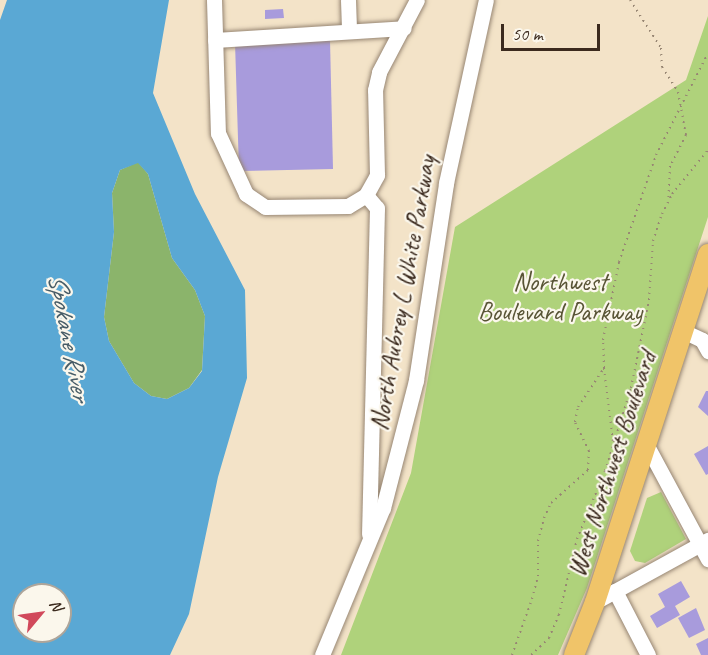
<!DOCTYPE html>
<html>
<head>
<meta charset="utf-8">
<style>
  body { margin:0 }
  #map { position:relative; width:708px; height:655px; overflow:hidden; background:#f3e3c8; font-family:Caveat,sans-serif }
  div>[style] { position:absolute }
  .green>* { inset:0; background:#afd27b }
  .forest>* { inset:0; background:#8bb46b }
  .water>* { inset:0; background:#5aa8d4 }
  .building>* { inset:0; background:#a89bdc }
  .path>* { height:2px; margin-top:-1px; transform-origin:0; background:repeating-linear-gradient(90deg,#978673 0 1.5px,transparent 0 6px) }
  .roads { filter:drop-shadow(0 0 2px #978673) drop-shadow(0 0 2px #978673) }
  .minor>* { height:15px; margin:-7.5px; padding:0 7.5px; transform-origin:7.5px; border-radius:7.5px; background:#fff }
  .major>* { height:20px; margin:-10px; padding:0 10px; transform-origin:10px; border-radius:10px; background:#f0c469 }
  span { translate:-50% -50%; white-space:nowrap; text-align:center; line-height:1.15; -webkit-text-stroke:4.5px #fbf7ec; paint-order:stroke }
  .park-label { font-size:26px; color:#585435 }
  .street-label { font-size:26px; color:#3b2a1e }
  .water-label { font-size:27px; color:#475c67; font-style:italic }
  .north { position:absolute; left:12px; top:583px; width:60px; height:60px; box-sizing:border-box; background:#fbf7ec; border:2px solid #aea59a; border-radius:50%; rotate:61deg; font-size:16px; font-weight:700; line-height:24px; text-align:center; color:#3b2a1e }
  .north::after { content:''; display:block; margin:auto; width:21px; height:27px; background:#d1495b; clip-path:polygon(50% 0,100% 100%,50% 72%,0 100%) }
  .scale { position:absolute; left:501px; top:24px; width:99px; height:27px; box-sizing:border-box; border:3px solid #3b2a1e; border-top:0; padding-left:8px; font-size:18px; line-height:21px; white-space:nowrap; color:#3b2a1e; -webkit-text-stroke:4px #fbf7ec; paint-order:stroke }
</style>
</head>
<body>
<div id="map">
  <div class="green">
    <i style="clip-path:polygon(708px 16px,708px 217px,587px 588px,558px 655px,341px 655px,411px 473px,455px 227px,686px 80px)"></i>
    <i style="clip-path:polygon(661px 492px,686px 539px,645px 563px,635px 561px,630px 551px,647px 498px)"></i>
  </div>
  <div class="forest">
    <i style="clip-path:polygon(138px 162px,148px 174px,172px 258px,195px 290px,205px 316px,202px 370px,189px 388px,167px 399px,151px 396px,134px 383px,109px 341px,104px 317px,114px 232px,112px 193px,120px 170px)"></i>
  </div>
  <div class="water">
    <i style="clip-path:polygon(evenodd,7px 0,169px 0,153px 93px,195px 194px,245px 290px,247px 378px,218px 477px,189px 614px,170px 655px,0 655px,0 20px,7px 0,138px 163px,148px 174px,172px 258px,195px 290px,205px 316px,202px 371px,189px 388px,167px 399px,151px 396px,134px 383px,109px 341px,104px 317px,114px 232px,112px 193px,120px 170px,138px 163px,7px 0,24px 595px,60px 595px,60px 631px,24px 631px,24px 595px)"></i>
  </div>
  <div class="building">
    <i style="clip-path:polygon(283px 9px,284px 18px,265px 19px,265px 10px)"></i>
    <i style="clip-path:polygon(330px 40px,333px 169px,239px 171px,235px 42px)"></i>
    <i style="clip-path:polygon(706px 391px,708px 391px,708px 416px,698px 407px)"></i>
    <i style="clip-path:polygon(708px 446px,708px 474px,706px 475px,694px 454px)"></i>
    <i style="clip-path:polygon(681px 581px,690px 597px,675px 606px,680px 615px,657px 628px,650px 616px,665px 607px,658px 594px)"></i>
    <i style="clip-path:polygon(696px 608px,705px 630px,689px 638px,678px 618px)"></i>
    <i style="clip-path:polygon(708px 638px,708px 655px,701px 655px,696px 644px)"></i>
  </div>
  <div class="path">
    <i style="left:630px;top:0;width:57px;rotate:57.1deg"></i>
    <i style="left:661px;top:48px;width:19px;rotate:87deg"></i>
    <i style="left:662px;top:67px;width:30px;rotate:57deg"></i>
    <i style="left:678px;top:92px;width:44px;rotate:79.5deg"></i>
    <i style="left:686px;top:135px;width:35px;rotate:117deg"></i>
    <i style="left:670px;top:166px;width:34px;rotate:93deg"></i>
    <i style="left:604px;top:368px;width:75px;rotate:83.1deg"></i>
    <i style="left:512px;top:655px;width:59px;rotate:-70.3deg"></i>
    <i style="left:532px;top:599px;width:24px;rotate:-75deg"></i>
    <i style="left:538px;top:576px;width:35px;rotate:-90deg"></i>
    <i style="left:538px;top:541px;width:24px;rotate:-75deg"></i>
    <i style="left:544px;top:518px;width:17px;rotate:-65deg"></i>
    <i style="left:551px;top:503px;width:50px;rotate:-41.7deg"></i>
    <i style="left:588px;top:470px;width:19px;rotate:-87deg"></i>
    <i style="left:589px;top:451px;width:32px;rotate:-116deg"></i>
    <i style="left:575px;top:422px;width:15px;rotate:-79deg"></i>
    <i style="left:578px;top:407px;width:47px;rotate:-56.3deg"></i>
    <i style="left:604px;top:368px;width:28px;rotate:-92deg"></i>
    <i style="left:603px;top:340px;width:80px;rotate:-78.4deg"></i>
    <i style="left:619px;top:262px;width:113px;rotate:-70.9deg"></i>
    <i style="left:656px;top:155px;width:114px;rotate:-63deg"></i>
    <i style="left:531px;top:655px;width:25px;rotate:-43deg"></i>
    <i style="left:549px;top:638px;width:25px;rotate:-67deg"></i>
    <i style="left:559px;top:615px;width:78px;rotate:-76.7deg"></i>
    <i style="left:577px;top:539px;width:74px;rotate:-67.6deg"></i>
    <i style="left:605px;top:471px;width:87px;rotate:-72.6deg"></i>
    <i style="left:631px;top:388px;width:90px;rotate:-78.4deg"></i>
    <i style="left:649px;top:300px;width:59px;rotate:-86.1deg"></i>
    <i style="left:653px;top:241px;width:28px;rotate:-72deg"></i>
    <i style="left:662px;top:214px;width:22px;rotate:-63deg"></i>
    <i style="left:672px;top:194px;width:57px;rotate:-50.7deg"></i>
  </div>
  <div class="roads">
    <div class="minor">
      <i style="left:214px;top:0;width:133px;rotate:88.3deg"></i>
      <i style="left:218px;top:133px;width:67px;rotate:65.3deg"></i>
      <i style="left:246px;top:194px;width:23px;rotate:34deg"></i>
      <i style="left:265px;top:207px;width:83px;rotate:-0.7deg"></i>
      <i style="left:348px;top:206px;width:21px;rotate:-31deg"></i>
      <i style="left:366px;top:195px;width:23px;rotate:-61deg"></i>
      <i style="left:377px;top:175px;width:85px;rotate:-91.3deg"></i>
      <i style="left:375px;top:90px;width:18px;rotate:-77deg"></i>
      <i style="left:379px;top:72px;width:81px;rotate:-62.2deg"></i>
      <i style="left:348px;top:0;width:31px;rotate:88deg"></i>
      <i style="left:215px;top:40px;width:189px;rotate:-3.6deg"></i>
      <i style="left:366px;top:195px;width:17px;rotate:50deg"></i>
      <i style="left:377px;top:208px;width:326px;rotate:91.4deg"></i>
      <i style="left:683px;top:331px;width:21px;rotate:25deg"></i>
      <i style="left:702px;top:340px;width:13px;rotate:61deg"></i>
      <i style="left:646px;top:444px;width:131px;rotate:61.7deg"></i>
      <i style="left:615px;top:591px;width:72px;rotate:62.7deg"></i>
      <i style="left:595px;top:602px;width:129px;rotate:-28.8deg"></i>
      <i style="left:322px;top:655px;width:159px;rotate:-67.5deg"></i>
      <i style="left:383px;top:508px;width:132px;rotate:-75.5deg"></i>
      <i style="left:416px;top:380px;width:199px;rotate:-81.3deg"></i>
      <i style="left:446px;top:183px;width:187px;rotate:-77.7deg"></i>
    </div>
    <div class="major">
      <i style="left:574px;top:655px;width:57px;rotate:-68.4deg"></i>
      <i style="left:595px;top:602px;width:366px;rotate:-72deg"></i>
    </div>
  </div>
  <div class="park-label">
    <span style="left:560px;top:297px">Northwest<br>Boulevard Parkway</span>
  </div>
  <div class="street-label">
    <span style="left:403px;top:293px;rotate:-80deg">North Aubrey L White Parkway</span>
    <span style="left:612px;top:464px;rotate:-72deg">West Northwest Boulevard</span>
  </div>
  <div class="water-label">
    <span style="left:69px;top:337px;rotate:79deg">Spokane River</span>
  </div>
  <div class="north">N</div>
  <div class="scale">50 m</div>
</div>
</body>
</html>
